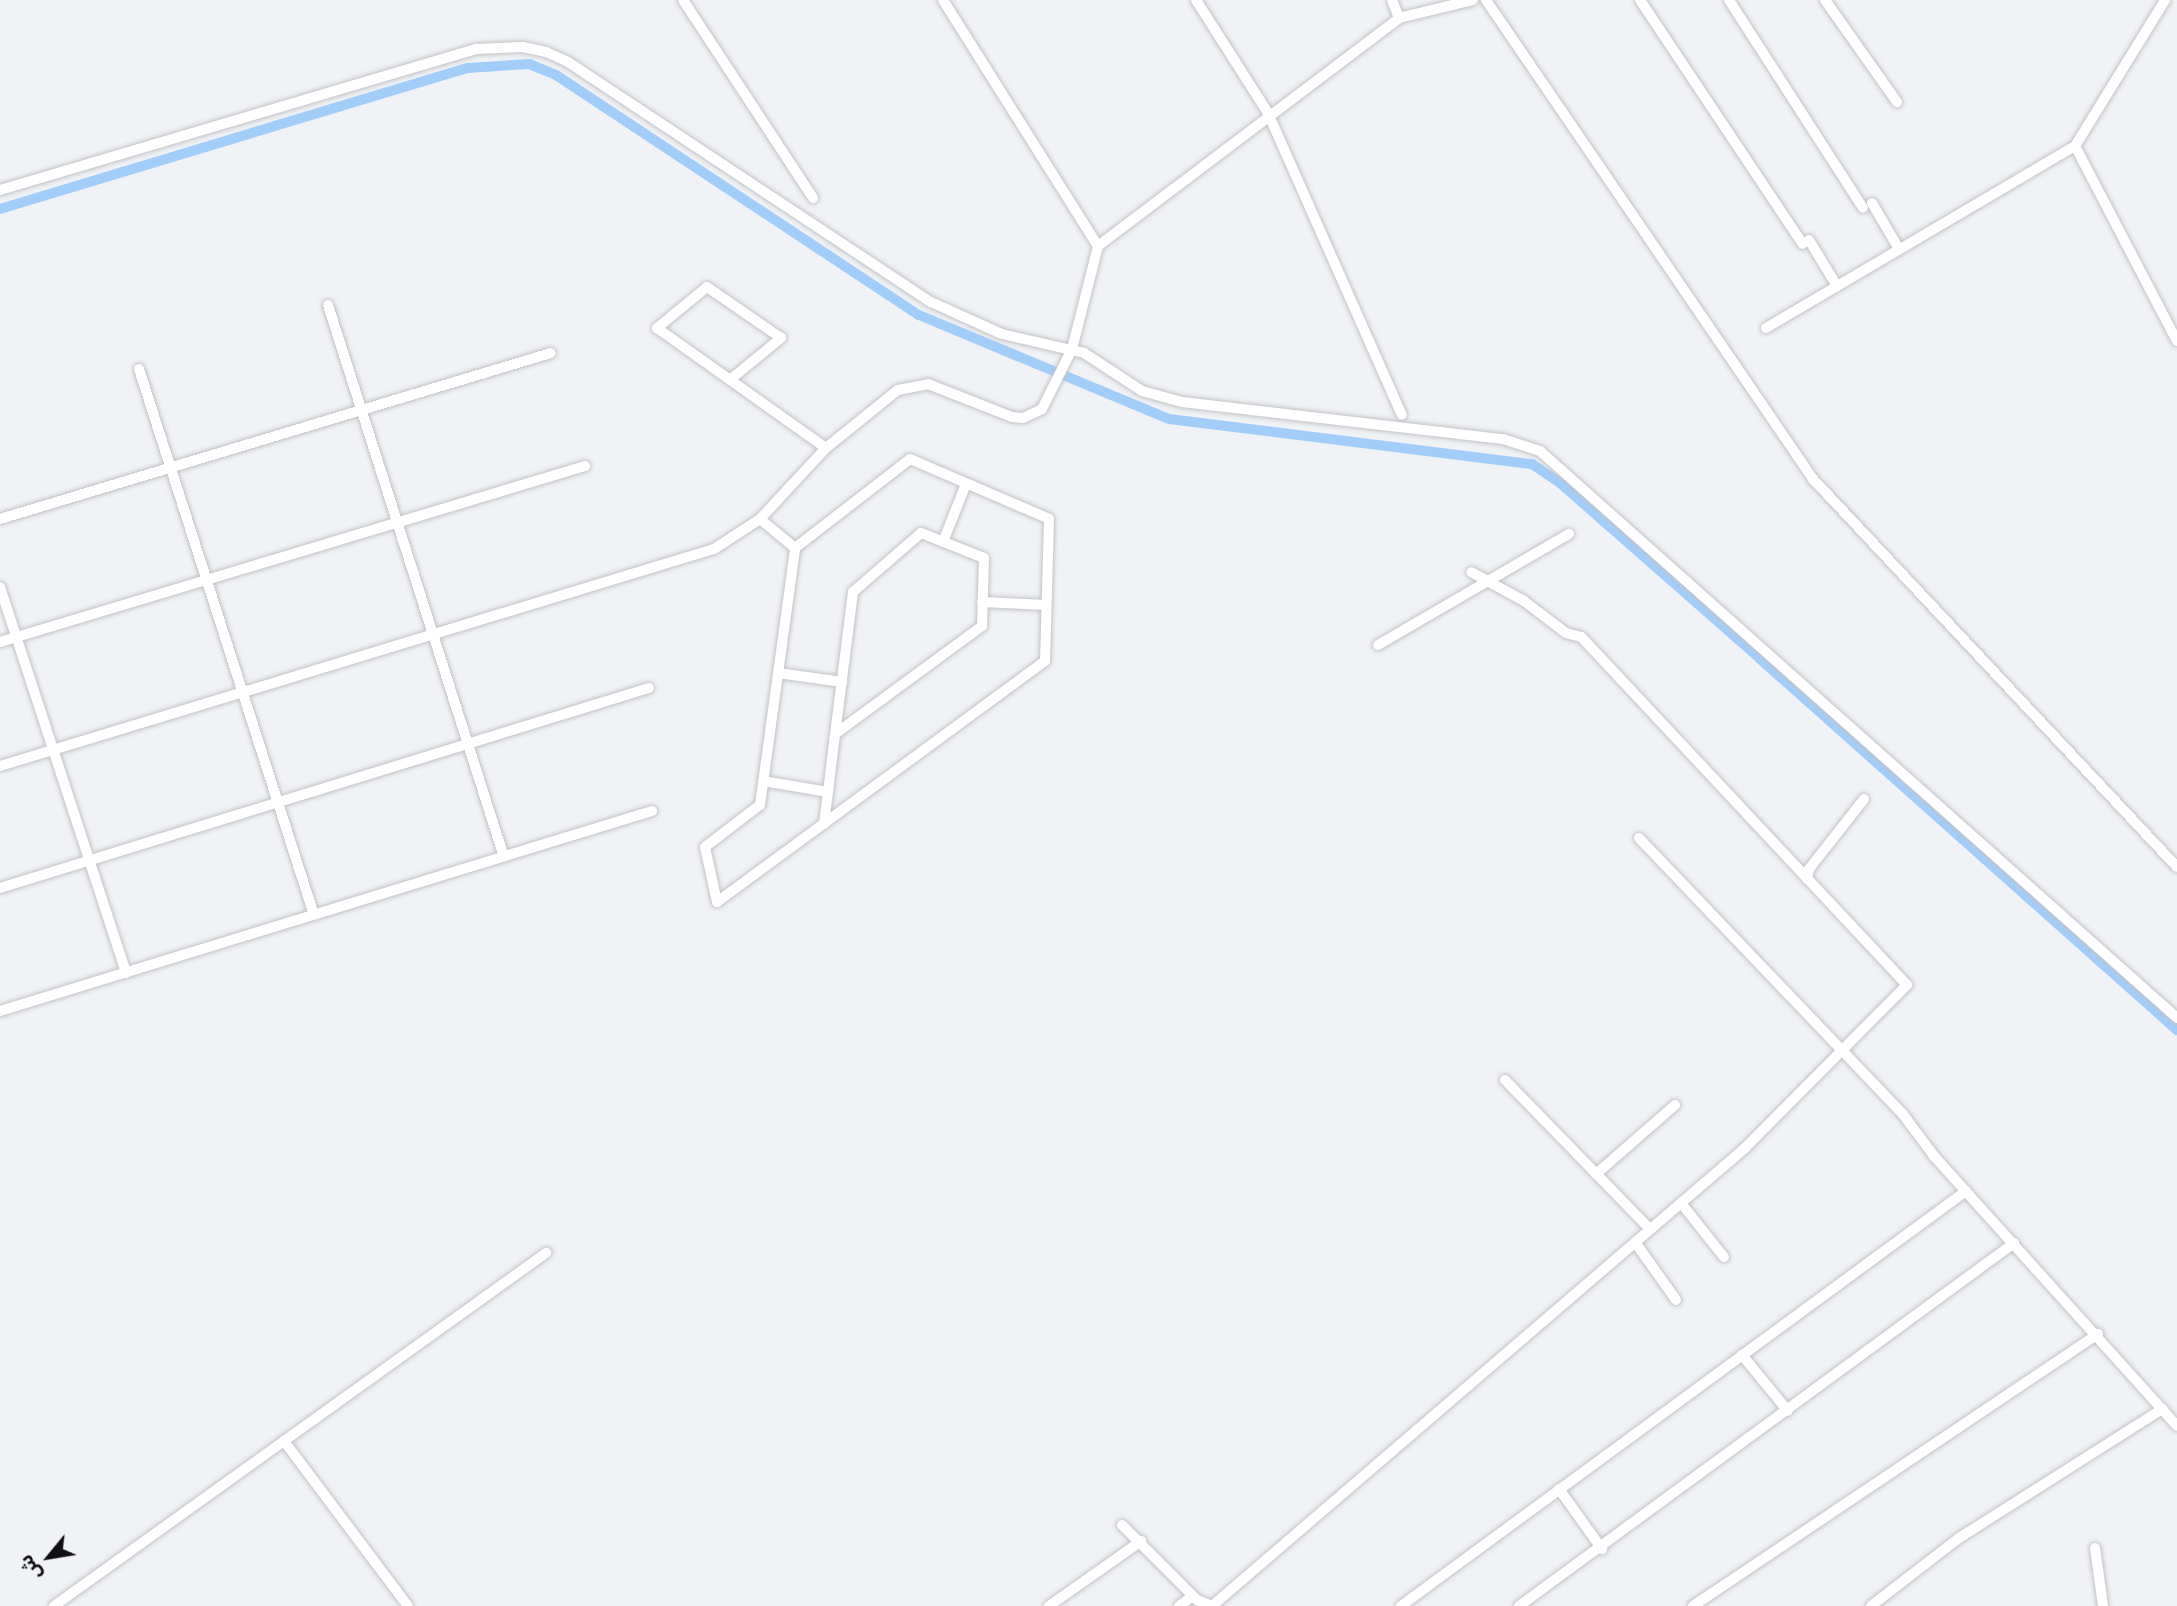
<!DOCTYPE html>
<html>
<head>
<meta charset="utf-8">
<style>
  body { margin:0 }
  #map { position:relative; width:2177px; height:1606px; overflow:hidden; background:#f0f2f5; font-family:Roboto,"Noto Sans Arabic",sans-serif }
  div>[style] { position:absolute }
  .canal>* { height:10px; margin:-5px; padding:0 5px; transform-origin:5px; border-radius:5px; background:#a3cdf9 }
  .roads { filter:drop-shadow(0 0 2px #c2c3c7) drop-shadow(0 0 2px #c2c3c7) }
  .minor>* { height:10px; margin:-5px; padding:0 5px; transform-origin:5px; border-radius:5px; background:#fff }
  span { translate:-50% -50%; white-space:nowrap; text-align:center; line-height:1.15; -webkit-text-stroke:6px #f0f2f5; paint-order:stroke }
  .north { position:absolute; left:14px; top:1522px; width:70px; height:70px; -webkit-text-stroke:5px #f0f2f5; paint-order:stroke; rotate:240deg; font-size:19px; font-weight:700; line-height:28px; text-align:center; color:#101012 }
  .north::after { content:''; display:block; margin:auto; width:24px; height:32px; background:#101012; clip-path:polygon(50% 0,100% 100%,50% 72%,0 100%) }
</style>
</head>
<body>
<div id="map">
  <div class="canal">
    <i style="left:0;top:209px;width:489px;rotate:-16.8deg"></i>
    <i style="left:468px;top:68px;width:61px;rotate:-3.8deg"></i>
    <i style="left:529px;top:64px;width:29px;rotate:22deg"></i>
    <i style="left:556px;top:75px;width:435px;rotate:33.5deg"></i>
    <i style="left:919px;top:315px;width:271px;rotate:22.6deg"></i>
    <i style="left:1169px;top:419px;width:366px;rotate:7.1deg"></i>
    <i style="left:1532px;top:464px;width:32px;rotate:34deg"></i>
    <i style="left:1559px;top:482px;width:266px;rotate:41.3deg"></i>
    <i style="left:1759px;top:658px;width:560px;rotate:41.67deg"></i>
  </div>
  <div class="roads">
    <div class="minor">
      <i style="left:683px;top:0;width:237px;rotate:56.7deg"></i>
      <i style="left:943px;top:0;width:291px;rotate:57.8deg"></i>
      <i style="left:1196px;top:0;width:134px;rotate:57.5deg"></i>
      <i style="left:1268px;top:113px;width:330px;rotate:66.1deg"></i>
      <i style="left:1392px;top:0;width:19px;rotate:69deg"></i>
      <i style="left:1486px;top:0;width:580px;rotate:55.68deg"></i>
      <i style="left:1813px;top:479px;width:532px;rotate:46.83deg"></i>
      <i style="left:1640px;top:0;width:293px;rotate:56.3deg"></i>
      <i style="left:1729px;top:0;width:247px;rotate:57.2deg"></i>
      <i style="left:1825px;top:0;width:125px;rotate:54.8deg"></i>
      <i style="left:2075px;top:146px;width:220px;rotate:62.4deg"></i>
      <i style="left:0;top:190px;width:497px;rotate:-16.5deg"></i>
      <i style="left:477px;top:49px;width:46px;rotate:-2.5deg"></i>
      <i style="left:523px;top:47px;width:24px;rotate:12deg"></i>
      <i style="left:546px;top:52px;width:24px;rotate:24deg"></i>
      <i style="left:568px;top:62px;width:435px;rotate:33.5deg"></i>
      <i style="left:931px;top:302px;width:78px;rotate:24.3deg"></i>
      <i style="left:1002px;top:334px;width:84px;rotate:13deg"></i>
      <i style="left:1084px;top:353px;width:69px;rotate:33.2deg"></i>
      <i style="left:1142px;top:391px;width:41px;rotate:15.4deg"></i>
      <i style="left:1182px;top:402px;width:323px;rotate:6.6deg"></i>
      <i style="left:1503px;top:439px;width:39px;rotate:18deg"></i>
      <i style="left:1540px;top:451px;width:853px;rotate:41.67deg"></i>
      <i style="left:1872px;top:203px;width:53px;rotate:59.6deg"></i>
      <i style="left:1809px;top:240px;width:54px;rotate:58.7deg"></i>
      <i style="left:328px;top:305px;width:579px;rotate:72.32deg"></i>
      <i style="left:1766px;top:328px;width:359px;rotate:-30.5deg"></i>
      <i style="left:2075px;top:146px;width:172px;rotate:-58.3deg"></i>
      <i style="left:139px;top:369px;width:573px;rotate:72.23deg"></i>
      <i style="left:731px;top:379px;width:65px;rotate:-39.4deg"></i>
      <i style="left:781px;top:338px;width:90px;rotate:-145.4deg"></i>
      <i style="left:707px;top:287px;width:65px;rotate:140.6deg"></i>
      <i style="left:657px;top:328px;width:207px;rotate:35.4deg"></i>
      <i style="left:910px;top:459px;width:151px;rotate:23.3deg"></i>
      <i style="left:1049px;top:519px;width:142px;rotate:91.6deg"></i>
      <i style="left:1045px;top:661px;width:407px;rotate:143.7deg"></i>
      <i style="left:717px;top:902px;width:56px;rotate:-102.3deg"></i>
      <i style="left:705px;top:847px;width:69px;rotate:-37.4deg"></i>
      <i style="left:760px;top:805px;width:259px;rotate:-82.2deg"></i>
      <i style="left:795px;top:548px;width:145px;rotate:-37.7deg"></i>
      <i style="left:0;top:519px;width:575px;rotate:-16.77deg"></i>
      <i style="left:760px;top:519px;width:97px;rotate:-47.1deg"></i>
      <i style="left:826px;top:448px;width:92px;rotate:-38.9deg"></i>
      <i style="left:898px;top:390px;width:31px;rotate:-11deg"></i>
      <i style="left:928px;top:384px;width:90px;rotate:21.4deg"></i>
      <i style="left:1012px;top:417px;width:11px;rotate:5deg"></i>
      <i style="left:1023px;top:418px;width:21px;rotate:-25deg"></i>
      <i style="left:1042px;top:409px;width:67px;rotate:-63.4deg"></i>
      <i style="left:1072px;top:349px;width:106px;rotate:-75.8deg"></i>
      <i style="left:1098px;top:246px;width:378px;rotate:-37.1deg"></i>
      <i style="left:1399px;top:18px;width:76px;rotate:-13.7deg"></i>
      <i style="left:943px;top:542px;width:62px;rotate:-68.4deg"></i>
      <i style="left:0;top:587px;width:406px;rotate:71.9deg"></i>
      <i style="left:982px;top:602px;width:64px;rotate:2.7deg"></i>
      <i style="left:0;top:642px;width:611px;rotate:-16.74deg"></i>
      <i style="left:1378px;top:645px;width:221px;rotate:-30.2deg"></i>
      <i style="left:778px;top:673px;width:65px;rotate:8deg"></i>
      <i style="left:0;top:766px;width:746px;rotate:-16.91deg"></i>
      <i style="left:714px;top:549px;width:55px;rotate:-33.1deg"></i>
      <i style="left:760px;top:519px;width:45px;rotate:39.6deg"></i>
      <i style="left:763px;top:781px;width:66px;rotate:9.6deg"></i>
      <i style="left:824px;top:824px;width:91px;rotate:-83deg"></i>
      <i style="left:835px;top:734px;width:182px;rotate:-36.3deg"></i>
      <i style="left:982px;top:626px;width:68px;rotate:-88.3deg"></i>
      <i style="left:984px;top:558px;width:68px;rotate:-158.4deg"></i>
      <i style="left:921px;top:533px;width:90px;rotate:139.1deg"></i>
      <i style="left:853px;top:592px;width:143px;rotate:97.2deg"></i>
      <i style="left:1639px;top:838px;width:381px;rotate:46.3deg"></i>
      <i style="left:1902px;top:1113px;width:54px;rotate:53.3deg"></i>
      <i style="left:1934px;top:1156px;width:363px;rotate:48deg"></i>
      <i style="left:1807px;top:879px;width:10px;rotate:-79deg"></i>
      <i style="left:1809px;top:869px;width:89px;rotate:-51.8deg"></i>
      <i style="left:0;top:888px;width:679px;rotate:-17.13deg"></i>
      <i style="left:0;top:1011px;width:682px;rotate:-17.05deg"></i>
      <i style="left:1505px;top:1080px;width:208px;rotate:45.8deg"></i>
      <i style="left:1596px;top:1174px;width:105px;rotate:-41.1deg"></i>
      <i style="left:1681px;top:1203px;width:69px;rotate:51.5deg"></i>
      <i style="left:1635px;top:1242px;width:71px;rotate:54.7deg"></i>
      <i style="left:1742px;top:1355px;width:72px;rotate:50.6deg"></i>
      <i style="left:284px;top:1441px;width:206px;rotate:53.1deg"></i>
      <i style="left:1559px;top:1489px;width:74px;rotate:54.4deg"></i>
      <i style="left:1122px;top:1525px;width:106px;rotate:45deg"></i>
      <i style="left:1197px;top:1600px;width:17px;rotate:21deg"></i>
      <i style="left:2095px;top:1548px;width:59px;rotate:82.1deg"></i>
      <i style="left:54px;top:1606px;width:606px;rotate:-35.66deg"></i>
      <i style="left:1049px;top:1606px;width:113px;rotate:-35.2deg"></i>
      <i style="left:1179px;top:1606px;width:17px;rotate:-36deg"></i>
      <i style="left:1212px;top:1606px;width:703px;rotate:-40.67deg"></i>
      <i style="left:1745px;top:1148px;width:230px;rotate:-45.2deg"></i>
      <i style="left:1907px;top:985px;width:477px;rotate:-133.1deg"></i>
      <i style="left:1581px;top:637px;width:16px;rotate:-165deg"></i>
      <i style="left:1566px;top:633px;width:53px;rotate:-142.7deg"></i>
      <i style="left:1524px;top:601px;width:60px;rotate:-151.3deg"></i>
      <i style="left:1401px;top:1606px;width:701px;rotate:-36.3deg"></i>
      <i style="left:1519px;top:1606px;width:614px;rotate:-36.25deg"></i>
      <i style="left:1693px;top:1606px;width:488px;rotate:-33.9deg"></i>
      <i style="left:1871px;top:1606px;width:111px;rotate:-37.7deg"></i>
      <i style="left:1959px;top:1538px;width:241px;rotate:-32.4deg"></i>
    </div>
  </div>
  <div class="north">ش</div>
</div>
</body>
</html>
